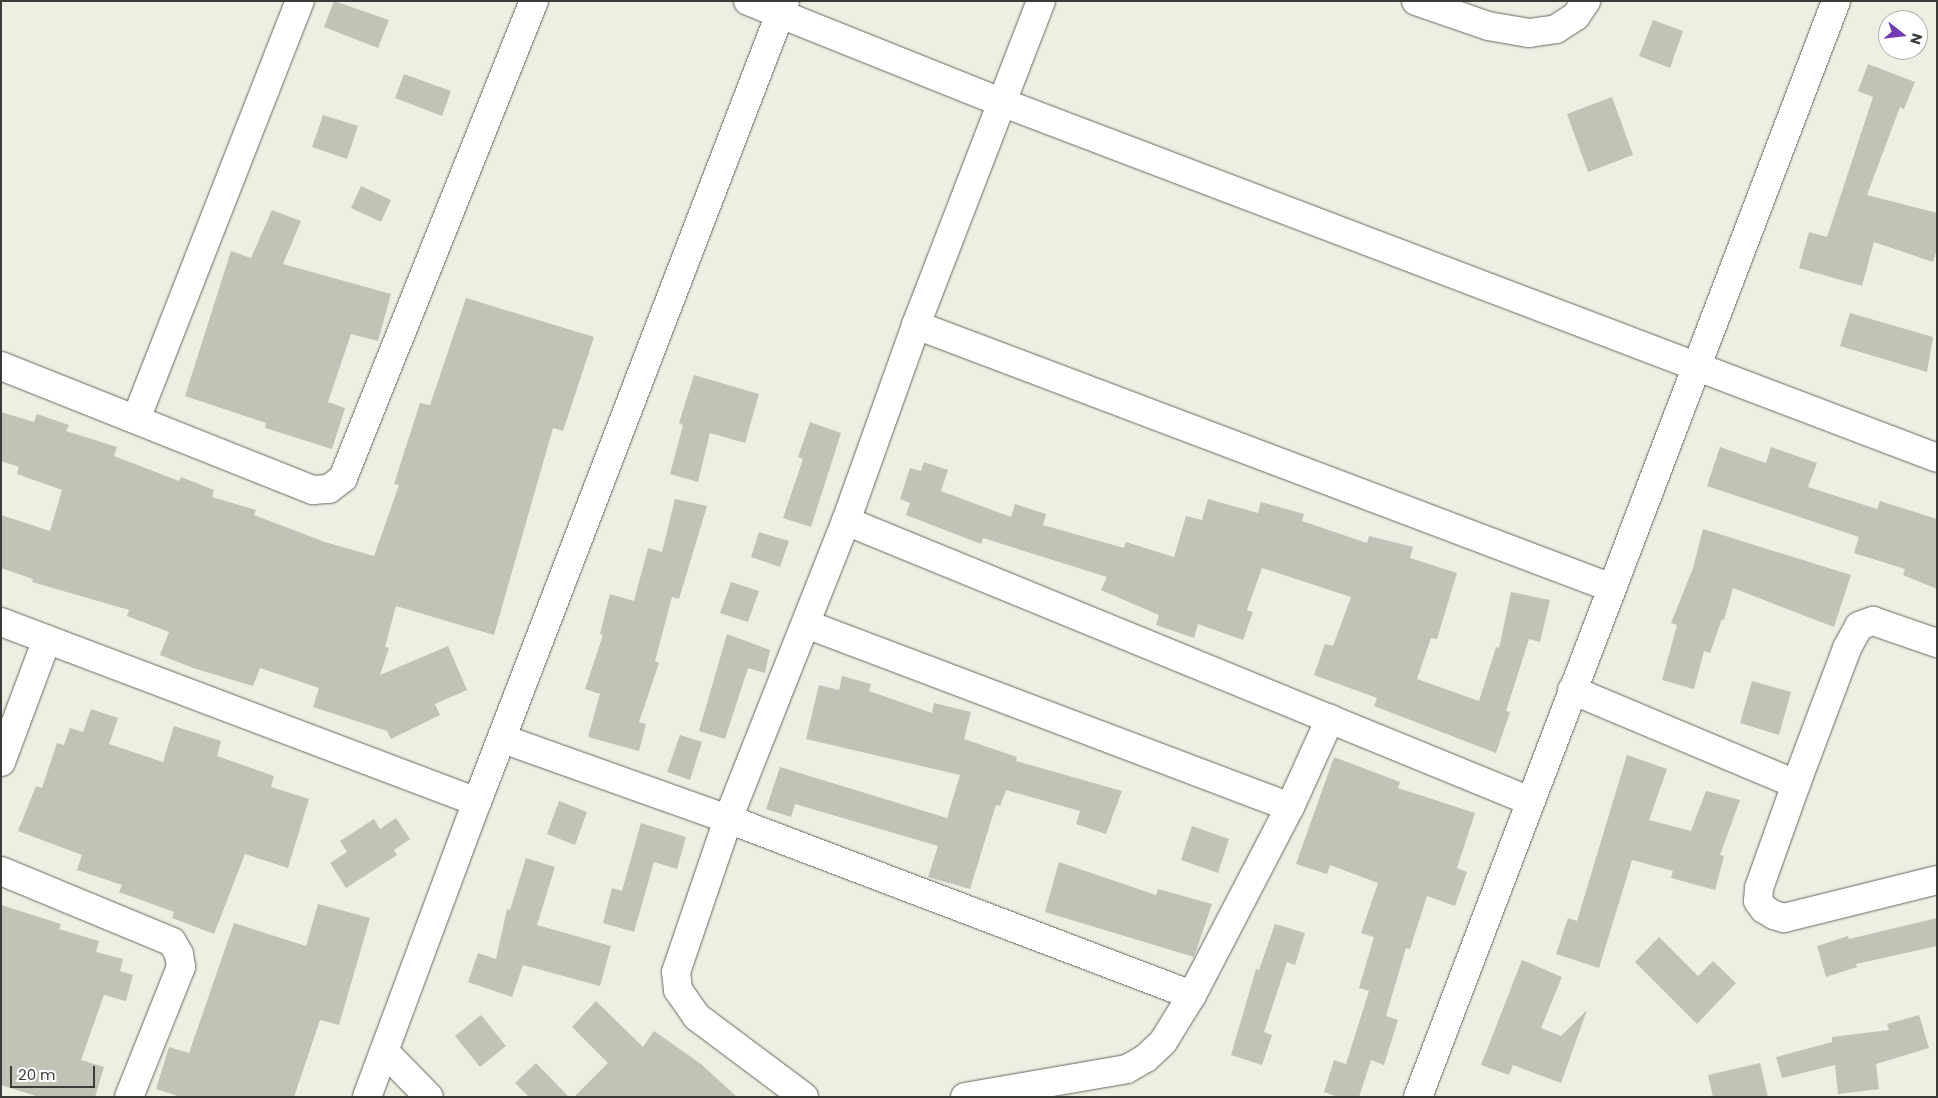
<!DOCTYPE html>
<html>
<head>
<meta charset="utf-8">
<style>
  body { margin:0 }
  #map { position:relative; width:1938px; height:1098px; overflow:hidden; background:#ebf0e3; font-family:Poppins,sans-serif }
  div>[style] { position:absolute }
  .building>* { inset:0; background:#bfc4b7 }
  .roads { filter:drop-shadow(0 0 1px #65685d) drop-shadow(0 0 1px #65685d) }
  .minor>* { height:28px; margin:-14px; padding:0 14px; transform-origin:14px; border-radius:14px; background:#fff }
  span { translate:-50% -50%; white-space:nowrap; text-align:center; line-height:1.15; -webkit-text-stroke:4px #fff; paint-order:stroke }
  .frame { position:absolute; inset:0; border:2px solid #3a3c37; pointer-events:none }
  .north { position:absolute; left:1878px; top:10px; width:50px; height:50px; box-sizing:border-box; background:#fff; border:1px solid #b0b1af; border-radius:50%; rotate:106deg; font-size:14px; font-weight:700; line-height:20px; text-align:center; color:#3a3c37 }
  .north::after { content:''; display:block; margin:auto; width:18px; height:22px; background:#733bb1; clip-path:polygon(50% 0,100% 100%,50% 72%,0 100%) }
  .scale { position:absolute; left:10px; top:1066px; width:85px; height:22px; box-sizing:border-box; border:2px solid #3a3c37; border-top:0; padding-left:6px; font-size:15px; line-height:18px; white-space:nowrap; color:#3a3c37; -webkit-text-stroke:4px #fff; paint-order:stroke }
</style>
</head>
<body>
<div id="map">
  <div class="building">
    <i style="clip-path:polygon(334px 1px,389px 20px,378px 48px,324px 27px)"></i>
    <i style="clip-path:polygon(1653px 20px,1683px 31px,1670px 68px,1639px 56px)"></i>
    <i style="clip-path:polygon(1868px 64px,1915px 82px,1904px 109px,1900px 107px,1867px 195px,1937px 213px,1937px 249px,1933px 262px,1874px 242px,1862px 286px,1799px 268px,1809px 232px,1827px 237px,1873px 97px,1858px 91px)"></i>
    <i style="clip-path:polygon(404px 74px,451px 91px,442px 116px,395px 98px)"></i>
    <i style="clip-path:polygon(1612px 97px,1633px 155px,1588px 172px,1567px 114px)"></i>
    <i style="clip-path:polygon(323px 115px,358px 126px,347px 159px,312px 147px)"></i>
    <i style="clip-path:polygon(361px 186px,391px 200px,381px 222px,351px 208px)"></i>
    <i style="clip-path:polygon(272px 210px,301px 221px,283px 264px,391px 294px,378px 341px,351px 334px,328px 402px,345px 408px,332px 449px,265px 428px,266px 423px,185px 396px,231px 251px,251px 258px)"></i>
    <i style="clip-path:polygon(466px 298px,594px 337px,563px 431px,553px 428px,494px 635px,396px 606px,385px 647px,389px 648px,380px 675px,448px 646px,467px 690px,435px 704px,440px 715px,391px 739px,387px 731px,313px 707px,319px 688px,260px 668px,253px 686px,193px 668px,160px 655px,169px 632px,127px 616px,129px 610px,32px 582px,33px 579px,1px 568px,1px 515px,50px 531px,62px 490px,17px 474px,19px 467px,1px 461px,1px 412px,34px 422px,37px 414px,69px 425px,66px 431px,117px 447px,114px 456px,179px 481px,181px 477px,214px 490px,212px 497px,256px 510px,254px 515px,325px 542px,374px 556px,399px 485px,394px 484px,420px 403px,430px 405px)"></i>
    <i style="clip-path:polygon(1850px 313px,1933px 337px,1927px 372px,1840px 346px)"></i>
    <i style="clip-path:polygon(694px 375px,759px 394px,745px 443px,710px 433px,698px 482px,670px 474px,683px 425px,679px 423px)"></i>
    <i style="clip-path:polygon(810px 422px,841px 433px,811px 527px,783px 518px,803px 459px,798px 457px)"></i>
    <i style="clip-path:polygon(1720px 447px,1766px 463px,1771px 447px,1817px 463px,1808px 487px,1877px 509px,1880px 501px,1937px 519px,1937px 589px,1903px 575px,1905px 569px,1854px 553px,1859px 537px,1707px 486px)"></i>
    <i style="clip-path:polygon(924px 462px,948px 470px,941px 491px,1011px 517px,1015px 504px,1046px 514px,1043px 525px,1124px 548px,1126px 542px,1174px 557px,1186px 516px,1202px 520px,1208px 499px,1258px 513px,1261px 502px,1304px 514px,1302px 521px,1367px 543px,1369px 536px,1413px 547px,1410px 558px,1457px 573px,1437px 639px,1431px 638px,1417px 679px,1479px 701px,1496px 647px,1499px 648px,1511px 592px,1550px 600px,1540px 642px,1529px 639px,1506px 711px,1510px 712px,1496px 753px,1374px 706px,1377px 698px,1314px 675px,1325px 644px,1333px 646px,1351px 597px,1262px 568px,1247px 610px,1253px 612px,1243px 640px,1198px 624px,1194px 638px,1156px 625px,1159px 615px,1101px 590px,1107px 577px,983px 538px,981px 544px,906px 515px,910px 503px,900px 499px,910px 468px,921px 471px)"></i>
    <i style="clip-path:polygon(675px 499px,707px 506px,679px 599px,672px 597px,655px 661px,659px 663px,639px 722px,646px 724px,639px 751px,588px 737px,600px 694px,585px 689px,603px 635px,600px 634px,610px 594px,634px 601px,648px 548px,662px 552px)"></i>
    <i style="clip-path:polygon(1703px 529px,1851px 575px,1834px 627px,1733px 588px,1724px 620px,1722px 619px,1710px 653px,1704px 651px,1694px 689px,1662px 680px,1677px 625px,1671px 623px,1693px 568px)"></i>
    <i style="clip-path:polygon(759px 532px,789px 541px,780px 567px,751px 557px)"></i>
    <i style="clip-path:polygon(731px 582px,759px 591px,748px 622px,720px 613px)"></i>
    <i style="clip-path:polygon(727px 634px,770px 650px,765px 673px,748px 668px,725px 739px,699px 731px)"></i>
    <i style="clip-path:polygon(842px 676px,871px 684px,869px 691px,932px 713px,934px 703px,971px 712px,964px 739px,1017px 757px,1016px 761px,1122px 791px,1106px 834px,1076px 824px,1080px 811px,1006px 790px,1000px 806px,996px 805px,970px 889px,928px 877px,938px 846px,795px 804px,791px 817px,766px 809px,780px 767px,947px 818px,960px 775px,806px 739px,819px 685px,839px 690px)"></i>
    <i style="clip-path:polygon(1752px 681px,1791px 692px,1779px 735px,1740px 723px)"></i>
    <i style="clip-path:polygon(91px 709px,118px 718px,109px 744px,163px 762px,174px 726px,221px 741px,217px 756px,274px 776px,271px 787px,309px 799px,288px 868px,245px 854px,214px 934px,172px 918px,174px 912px,119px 892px,122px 885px,77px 870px,82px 855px,18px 831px,36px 786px,42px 788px,57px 743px,64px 745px,70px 728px,83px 732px)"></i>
    <i style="clip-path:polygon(680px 735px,702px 742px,690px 780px,667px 772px)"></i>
    <i style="clip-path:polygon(1627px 755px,1667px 769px,1649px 820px,1691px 831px,1706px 791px,1740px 800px,1720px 855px,1724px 856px,1715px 890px,1671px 878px,1673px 871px,1632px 860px,1599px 968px,1556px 954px,1568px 918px,1577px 921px)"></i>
    <i style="clip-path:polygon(1334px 757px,1400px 782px,1398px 788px,1475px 813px,1457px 868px,1467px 872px,1455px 906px,1427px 896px,1410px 949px,1406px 948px,1386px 1016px,1398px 1020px,1384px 1065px,1371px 1060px,1359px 1097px,1338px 1097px,1324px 1092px,1334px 1060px,1346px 1064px,1369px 991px,1359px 988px,1374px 937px,1361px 933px,1378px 883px,1330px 865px,1327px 874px,1296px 864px)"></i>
    <i style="clip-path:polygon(559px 801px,587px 812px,575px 845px,547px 834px)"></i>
    <i style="clip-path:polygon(396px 818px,410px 839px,394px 850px,397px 855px,346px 888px,330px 863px,347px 852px,340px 841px,374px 819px,380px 829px)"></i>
    <i style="clip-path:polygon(641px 823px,686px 837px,677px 869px,654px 862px,634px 932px,603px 923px,612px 888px,622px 891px)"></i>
    <i style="clip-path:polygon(1192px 826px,1229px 839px,1218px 873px,1181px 860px)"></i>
    <i style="clip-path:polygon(526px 858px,555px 867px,537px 925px,611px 946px,600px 986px,523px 965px,512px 997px,468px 982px,478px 953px,496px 959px,507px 909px,510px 910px)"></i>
    <i style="clip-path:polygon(1059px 862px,1156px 895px,1158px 889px,1212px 904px,1194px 957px,1045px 912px)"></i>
    <i style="clip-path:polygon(318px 904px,370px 918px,339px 1025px,320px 1020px,294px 1097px,181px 1097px,156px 1089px,169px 1047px,189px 1053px,234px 923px,306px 946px)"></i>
    <i style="clip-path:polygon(1px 905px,61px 924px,59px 929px,99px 941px,96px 952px,123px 959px,120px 971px,133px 975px,126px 1001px,104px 995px,81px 1060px,104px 1067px,95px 1097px,39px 1097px,1px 1085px)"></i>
    <i style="clip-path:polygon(1937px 918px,1937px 946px,1856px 964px,1857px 967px,1826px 977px,1817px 946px,1848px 936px,1849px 939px)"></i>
    <i style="clip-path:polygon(1275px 924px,1305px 933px,1295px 965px,1287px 962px,1264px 1032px,1272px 1035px,1262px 1065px,1231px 1055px,1256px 969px,1259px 970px)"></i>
    <i style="clip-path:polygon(1659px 937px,1698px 976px,1713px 961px,1736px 983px,1697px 1024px,1635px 962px)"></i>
    <i style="clip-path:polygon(1522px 960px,1562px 977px,1541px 1028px,1561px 1036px,1587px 1010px,1561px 1083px,1513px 1065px,1509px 1075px,1481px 1065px)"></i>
    <i style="clip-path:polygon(596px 1001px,643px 1047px,654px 1031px,701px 1064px,737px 1097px,574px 1097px,608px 1063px,572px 1027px)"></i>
    <i style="clip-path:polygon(481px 1015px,506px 1046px,480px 1067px,455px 1036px)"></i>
    <i style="clip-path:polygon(1919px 1015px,1929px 1048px,1876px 1064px,1879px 1089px,1838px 1094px,1835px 1065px,1782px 1078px,1776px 1057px,1832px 1042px,1832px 1037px,1889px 1030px,1887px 1024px)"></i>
    <i style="clip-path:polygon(536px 1063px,569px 1097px,529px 1097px,515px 1083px)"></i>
    <i style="clip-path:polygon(1760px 1063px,1768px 1097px,1713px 1097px,1708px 1075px)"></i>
  </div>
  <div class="roads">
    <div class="minor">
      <i style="left:748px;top:1px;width:272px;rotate:21.8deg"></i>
      <i style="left:1001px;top:102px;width:1001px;rotate:20.82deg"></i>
      <i style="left:1416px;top:1px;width:76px;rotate:19.1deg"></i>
      <i style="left:1488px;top:26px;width:42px;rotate:9.7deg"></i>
      <i style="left:1529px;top:33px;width:27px;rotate:-8deg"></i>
      <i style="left:1556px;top:29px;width:24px;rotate:-33deg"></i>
      <i style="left:1576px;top:16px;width:18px;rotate:-56deg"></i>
      <i style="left:916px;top:325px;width:744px;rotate:20.7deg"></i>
      <i style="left:1px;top:366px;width:336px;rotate:21.7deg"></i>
      <i style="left:313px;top:490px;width:16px;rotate:-4deg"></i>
      <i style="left:329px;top:489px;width:18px;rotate:-38deg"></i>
      <i style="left:343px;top:478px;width:514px;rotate:-68.18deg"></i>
      <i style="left:136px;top:419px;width:449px;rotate:-68.6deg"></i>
      <i style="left:846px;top:521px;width:739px;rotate:22.26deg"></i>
      <i style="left:1px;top:622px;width:509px;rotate:20.71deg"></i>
      <i style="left:806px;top:624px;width:517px;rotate:20.71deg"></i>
      <i style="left:1572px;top:690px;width:243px;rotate:22.8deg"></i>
      <i style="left:1796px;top:784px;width:110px;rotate:109.6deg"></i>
      <i style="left:1759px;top:888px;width:13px;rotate:94deg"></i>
      <i style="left:1758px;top:901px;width:10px;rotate:53deg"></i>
      <i style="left:1764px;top:909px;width:12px;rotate:31deg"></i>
      <i style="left:1774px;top:915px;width:10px;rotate:17deg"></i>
      <i style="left:1784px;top:918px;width:158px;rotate:-13.9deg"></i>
      <i style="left:503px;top:739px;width:239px;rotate:19.6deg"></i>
      <i style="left:728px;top:819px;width:496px;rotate:20.8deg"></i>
      <i style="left:1px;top:762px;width:131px;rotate:-69.5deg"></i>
      <i style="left:1796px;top:784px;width:145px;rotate:-69.4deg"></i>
      <i style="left:1847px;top:648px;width:25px;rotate:-61deg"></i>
      <i style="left:1859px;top:626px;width:15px;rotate:-20deg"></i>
      <i style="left:1873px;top:621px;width:68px;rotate:19deg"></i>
      <i style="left:1px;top:871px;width:185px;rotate:22.5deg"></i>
      <i style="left:172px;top:942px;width:14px;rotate:60deg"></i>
      <i style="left:179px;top:954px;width:13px;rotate:81deg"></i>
      <i style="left:181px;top:967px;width:140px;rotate:111.8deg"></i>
      <i style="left:384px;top:1051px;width:64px;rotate:45.6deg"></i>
      <i style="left:367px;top:1097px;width:315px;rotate:-69.6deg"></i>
      <i style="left:477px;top:802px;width:858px;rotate:-68.97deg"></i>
      <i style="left:804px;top:1097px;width:134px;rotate:-143.2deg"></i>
      <i style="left:697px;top:1017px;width:33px;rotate:-125deg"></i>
      <i style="left:678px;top:990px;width:18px;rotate:-96deg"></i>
      <i style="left:676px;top:972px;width:162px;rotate:-71.2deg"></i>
      <i style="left:728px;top:819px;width:321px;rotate:-68.4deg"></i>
      <i style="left:846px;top:521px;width:208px;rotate:-70.3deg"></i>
      <i style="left:916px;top:325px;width:347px;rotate:-68.9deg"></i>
      <i style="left:965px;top:1097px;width:164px;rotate:-9.8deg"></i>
      <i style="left:1127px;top:1069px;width:22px;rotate:-30deg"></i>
      <i style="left:1146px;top:1058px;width:23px;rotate:-43deg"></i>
      <i style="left:1163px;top:1042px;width:55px;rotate:-58.3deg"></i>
      <i style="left:1192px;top:995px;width:212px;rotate:-62.5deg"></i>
      <i style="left:1290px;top:807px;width:97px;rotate:-65.6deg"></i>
      <i style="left:1418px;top:1097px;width:1173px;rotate:-69.12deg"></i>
    </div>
  </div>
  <div class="frame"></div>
  <div class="north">N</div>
  <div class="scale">20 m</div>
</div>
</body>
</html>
